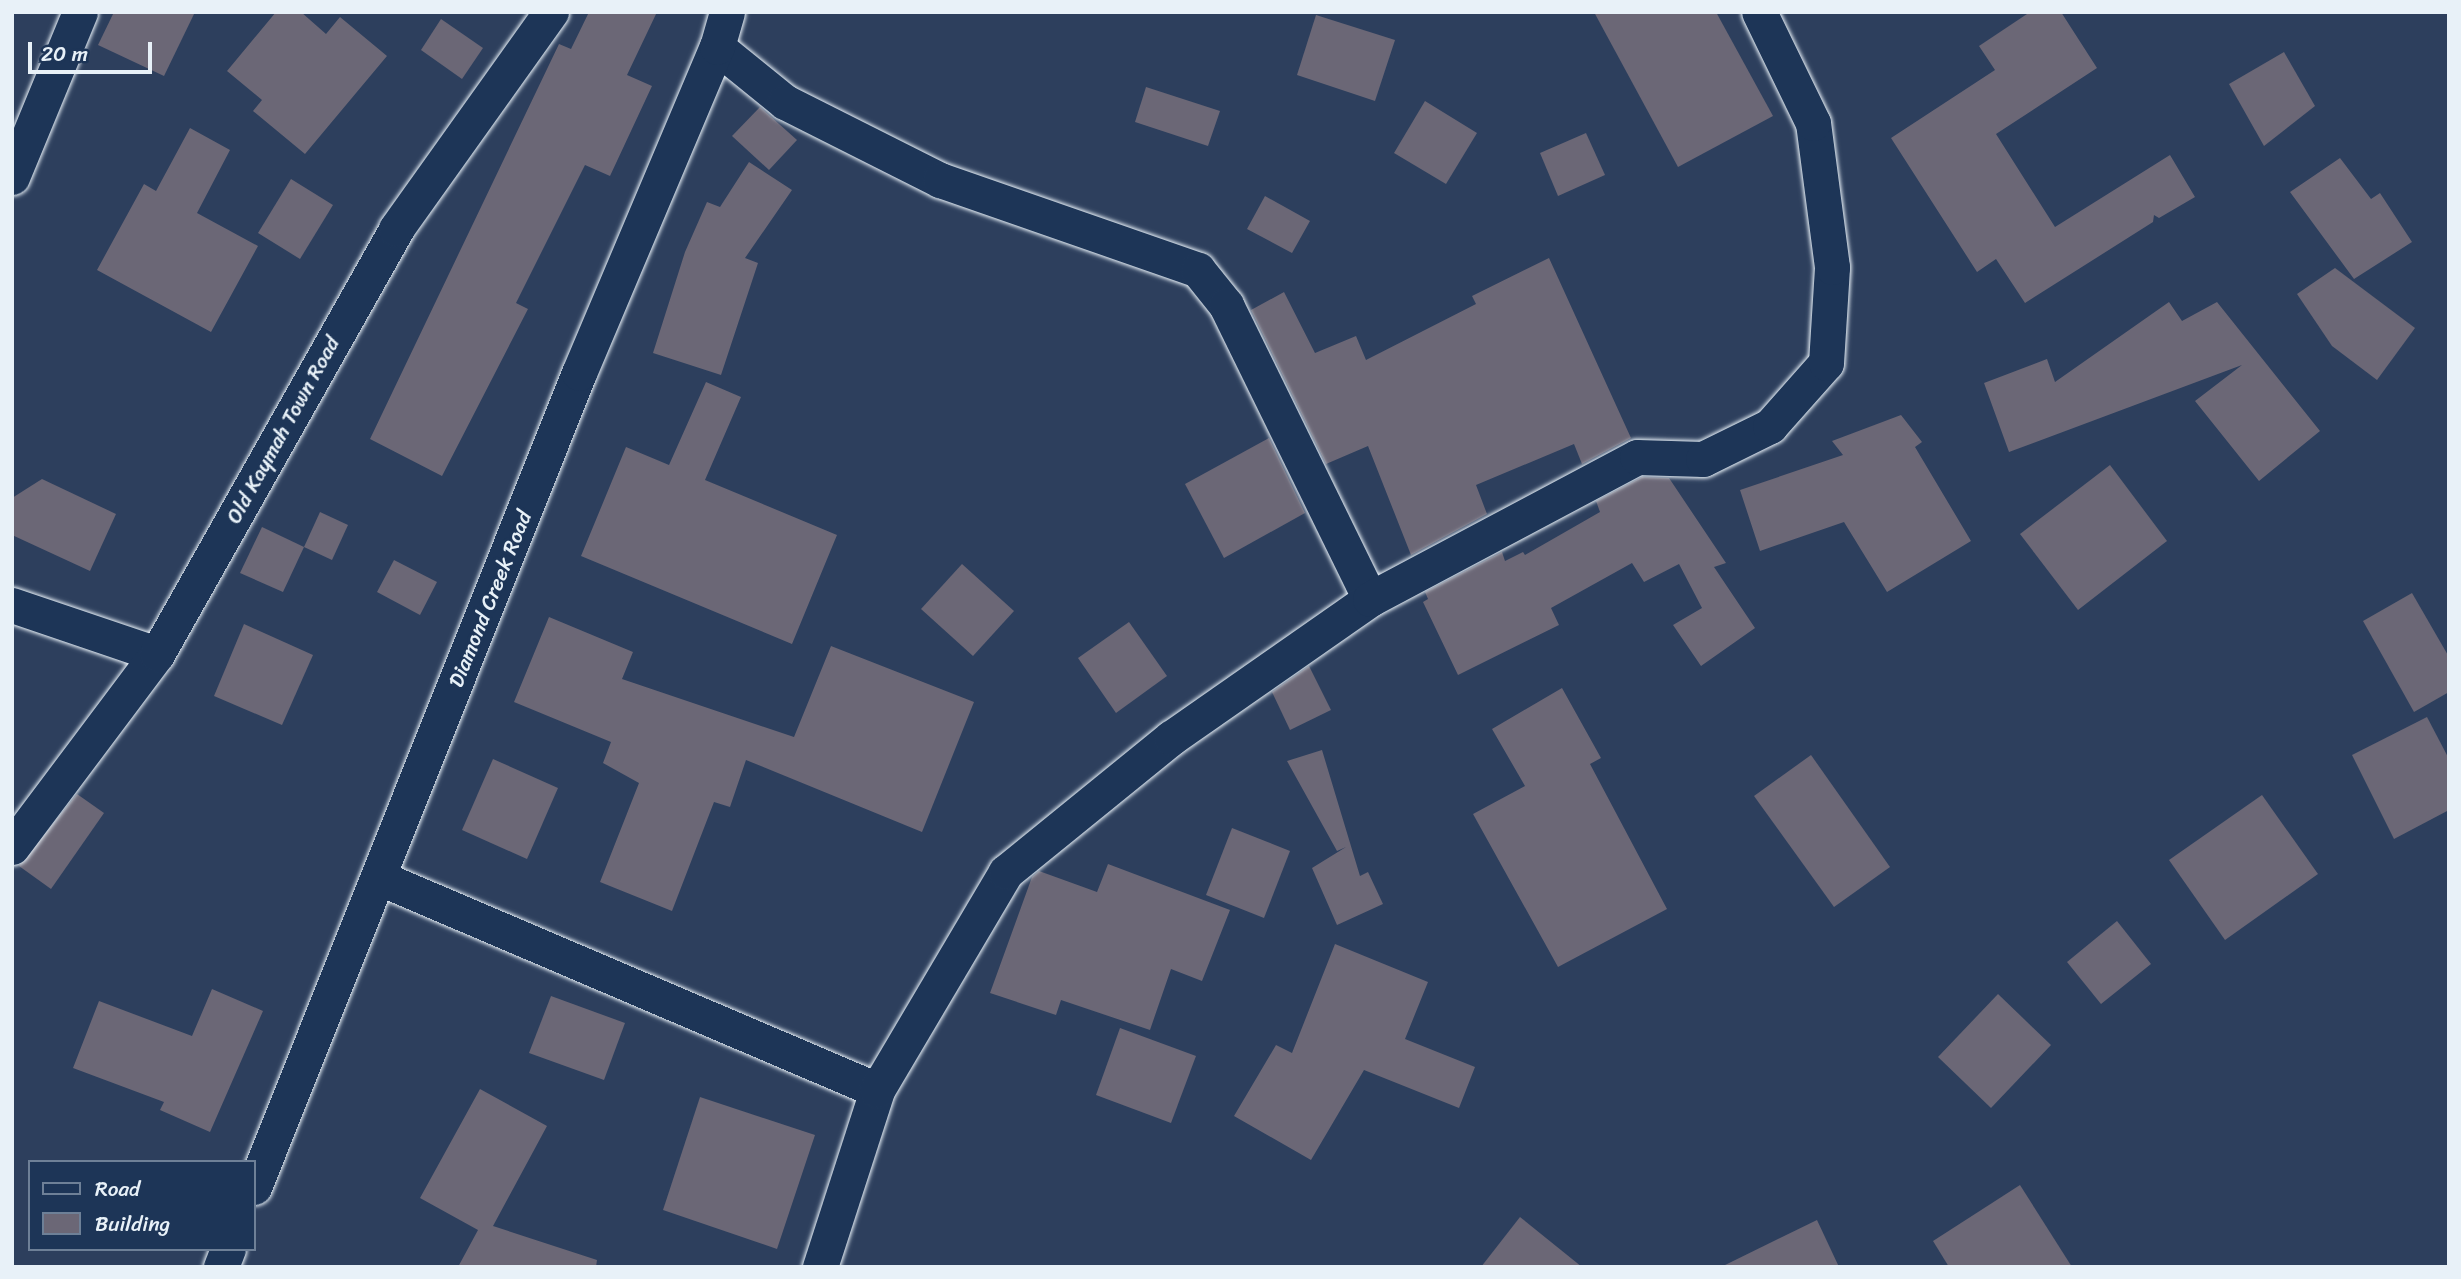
<!DOCTYPE html>
<html>
<head>
<meta charset="utf-8">
<style>
  body { margin:0 }
  #map { position:relative; width:2461px; height:1279px; overflow:hidden; background:#2d3f5d; font-family:Sriracha,sans-serif }
  div>[style] { position:absolute }
  .building>* { inset:0; background:#6b6776 }
  .roads { filter:drop-shadow(0 0 2px #e8f1f8) drop-shadow(0 0 2px #e8f1f8) }
  .minor>* { height:35px; margin:-17.5px; padding:0 17.5px; transform-origin:17.5px; border-radius:17.5px; background:#1d3557 }
  span { translate:-50% -50%; white-space:nowrap; text-align:center; line-height:1.15; -webkit-text-stroke:6px #1d3557; paint-order:stroke }
  .street-label { font-size:21px; color:#e8f1f8 }
  .frame { position:absolute; inset:0; border:14px solid #e8f1f8; pointer-events:none }
  .legend { position:absolute; left:28px; top:1160px; width:228px; height:91px; box-sizing:border-box; background:#1d3557; border:2px solid #6e8097; margin:0; padding:9px 12px; list-style:none; font-size:21px; color:#e8f1f8 }
  .legend li { display:flex; align-items:center; gap:14px; height:35px }
  .legend b { width:35px; border:2px solid #6e8097 }
  .scale { position:absolute; left:28px; top:42px; width:124px; height:32px; box-sizing:border-box; border:4px solid #e8f1f8; border-top:0; padding-left:9px; font-size:21px; line-height:24px; white-space:nowrap; color:#e8f1f8; -webkit-text-stroke:5px #1d3557; paint-order:stroke }
</style>
</head>
<body>
<div id="map">
  <div class="building">
    <i style="clip-path:polygon(114px 12px,195px 12px,164px 76px,98px 45px)"></i>
    <i style="clip-path:polygon(276px 12px,301px 12px,326px 34px,340px 17px,387px 56px,305px 154px,253px 111px,262px 100px,227px 71px)"></i>
    <i style="clip-path:polygon(589px 12px,657px 12px,627px 75px,652px 86px,610px 176px,585px 165px,516px 303px,528px 309px,442px 476px,370px 439px,559px 44px,571px 49px)"></i>
    <i style="clip-path:polygon(1594px 12px,1716px 12px,1773px 116px,1678px 167px)"></i>
    <i style="clip-path:polygon(2030px 12px,2061px 12px,2097px 68px,1996px 134px,2055px 227px,2170px 155px,2195px 197px,2159px 218px,2154px 215px,2153px 222px,2025px 303px,1996px 259px,1977px 272px,1891px 138px,1995px 70px,1979px 46px)"></i>
    <i style="clip-path:polygon(1316px 15px,1395px 40px,1375px 101px,1297px 75px)"></i>
    <i style="clip-path:polygon(441px 19px,483px 48px,462px 79px,421px 50px)"></i>
    <i style="clip-path:polygon(2284px 52px,2315px 106px,2264px 146px,2229px 84px)"></i>
    <i style="clip-path:polygon(1146px 87px,1220px 111px,1208px 146px,1135px 122px)"></i>
    <i style="clip-path:polygon(1425px 101px,1477px 133px,1446px 184px,1394px 153px)"></i>
    <i style="clip-path:polygon(760px 107px,797px 140px,769px 170px,732px 136px)"></i>
    <i style="clip-path:polygon(190px 128px,230px 150px,197px 213px,258px 246px,211px 332px,97px 270px,144px 184px,156px 191px)"></i>
    <i style="clip-path:polygon(1586px 133px,1605px 175px,1558px 196px,1540px 153px)"></i>
    <i style="clip-path:polygon(2340px 158px,2371px 199px,2380px 193px,2412px 242px,2354px 279px,2290px 192px)"></i>
    <i style="clip-path:polygon(749px 162px,792px 190px,745px 258px,758px 263px,721px 375px,653px 353px,685px 252px,707px 202px,720px 207px)"></i>
    <i style="clip-path:polygon(291px 179px,333px 205px,300px 259px,258px 233px)"></i>
    <i style="clip-path:polygon(1265px 196px,1310px 221px,1292px 253px,1247px 229px)"></i>
    <i style="clip-path:polygon(1549px 258px,1631px 438px,1582px 464px,1574px 444px,1476px 485px,1487px 514px,1411px 555px,1368px 446px,1326px 464px,1251px 310px,1284px 292px,1315px 353px,1356px 336px,1366px 360px,1476px 304px,1472px 296px)"></i>
    <i style="clip-path:polygon(2335px 268px,2415px 328px,2377px 380px,2332px 346px,2297px 294px)"></i>
    <i style="clip-path:polygon(2169px 302px,2182px 321px,2217px 302px,2320px 431px,2259px 481px,2195px 401px,2242px 365px,2009px 452px,1984px 383px,2047px 359px,2055px 382px)"></i>
    <i style="clip-path:polygon(706px 382px,741px 397px,705px 480px,837px 535px,792px 644px,581px 556px,626px 447px,669px 465px)"></i>
    <i style="clip-path:polygon(1901px 415px,1922px 442px,1915px 447px,1971px 541px,1887px 592px,1844px 522px,1760px 551px,1740px 490px,1843px 455px,1832px 441px)"></i>
    <i style="clip-path:polygon(1269px 438px,1305px 513px,1224px 558px,1185px 484px)"></i>
    <i style="clip-path:polygon(2110px 465px,2167px 541px,2078px 610px,2020px 534px)"></i>
    <i style="clip-path:polygon(1642px 477px,1669px 478px,1726px 563px,1714px 567px,1755px 628px,1701px 666px,1673px 625px,1702px 608px,1679px 564px,1644px 582px,1632px 563px,1551px 608px,1559px 625px,1458px 675px,1423px 602px,1428px 599px,1425px 592px,1502px 552px,1505px 561px,1523px 552px,1525px 555px,1600px 512px,1596px 501px)"></i>
    <i style="clip-path:polygon(42px 479px,116px 514px,90px 571px,12px 535px,12px 498px)"></i>
    <i style="clip-path:polygon(320px 512px,348px 525px,332px 560px,304px 547px)"></i>
    <i style="clip-path:polygon(262px 527px,304px 547px,283px 592px,240px 573px)"></i>
    <i style="clip-path:polygon(394px 560px,437px 582px,420px 615px,377px 592px)"></i>
    <i style="clip-path:polygon(962px 564px,1014px 611px,973px 656px,921px 609px)"></i>
    <i style="clip-path:polygon(2412px 593px,2449px 657px,2449px 692px,2414px 712px,2363px 621px)"></i>
    <i style="clip-path:polygon(549px 617px,633px 652px,622px 679px,794px 737px,831px 646px,974px 702px,922px 832px,746px 760px,730px 807px,714px 802px,672px 911px,600px 882px,639px 783px,603px 763px,611px 742px,514px 702px)"></i>
    <i style="clip-path:polygon(1129px 622px,1167px 676px,1116px 713px,1078px 658px)"></i>
    <i style="clip-path:polygon(244px 624px,313px 655px,282px 725px,214px 696px)"></i>
    <i style="clip-path:polygon(1309px 666px,1331px 710px,1290px 730px,1272px 692px)"></i>
    <i style="clip-path:polygon(1562px 688px,1601px 758px,1590px 764px,1667px 909px,1558px 967px,1473px 814px,1525px 786px,1492px 729px)"></i>
    <i style="clip-path:polygon(2427px 717px,2449px 759px,2449px 810px,2394px 839px,2352px 755px)"></i>
    <i style="clip-path:polygon(1322px 750px,1360px 876px,1368px 872px,1383px 904px,1337px 925px,1312px 868px,1346px 847px,1337px 851px,1287px 761px)"></i>
    <i style="clip-path:polygon(1811px 755px,1890px 867px,1834px 907px,1754px 796px)"></i>
    <i style="clip-path:polygon(493px 759px,558px 788px,527px 859px,462px 830px)"></i>
    <i style="clip-path:polygon(77px 794px,104px 813px,51px 889px,19px 866px)"></i>
    <i style="clip-path:polygon(2262px 795px,2318px 874px,2225px 940px,2169px 860px)"></i>
    <i style="clip-path:polygon(1232px 828px,1290px 851px,1264px 918px,1206px 895px)"></i>
    <i style="clip-path:polygon(1108px 864px,1230px 910px,1202px 981px,1171px 969px,1150px 1030px,1061px 1000px,1056px 1015px,990px 993px,1032px 877px,1039px 871px,1097px 892px)"></i>
    <i style="clip-path:polygon(2117px 921px,2151px 964px,2101px 1004px,2067px 962px)"></i>
    <i style="clip-path:polygon(1335px 944px,1428px 982px,1405px 1039px,1475px 1067px,1459px 1108px,1364px 1070px,1311px 1160px,1234px 1116px,1276px 1045px,1292px 1053px)"></i>
    <i style="clip-path:polygon(212px 989px,263px 1011px,210px 1132px,160px 1110px,164px 1102px,73px 1068px,99px 1001px,192px 1036px)"></i>
    <i style="clip-path:polygon(1998px 994px,2051px 1045px,1991px 1108px,1938px 1057px)"></i>
    <i style="clip-path:polygon(551px 996px,625px 1023px,604px 1080px,529px 1053px)"></i>
    <i style="clip-path:polygon(1120px 1028px,1196px 1056px,1171px 1123px,1096px 1095px)"></i>
    <i style="clip-path:polygon(480px 1089px,547px 1126px,493px 1226px,597px 1260px,596px 1267px,458px 1267px,478px 1230px,420px 1198px)"></i>
    <i style="clip-path:polygon(700px 1097px,815px 1135px,777px 1249px,663px 1210px)"></i>
    <i style="clip-path:polygon(2020px 1185px,2072px 1267px,1949px 1267px,1933px 1241px)"></i>
    <i style="clip-path:polygon(1520px 1217px,1582px 1267px,1481px 1267px)"></i>
    <i style="clip-path:polygon(1817px 1220px,1839px 1267px,1721px 1267px)"></i>
  </div>
  <div class="roads">
    <div class="minor">
      <i style="left:717px;top:47px;width:87px;rotate:39deg"></i>
      <i style="left:785px;top:102px;width:174px;rotate:26.7deg"></i>
      <i style="left:940px;top:180px;width:273px;rotate:19.2deg"></i>
      <i style="left:1198px;top:270px;width:45px;rotate:51.3deg"></i>
      <i style="left:1226px;top:305px;width:327px;rotate:63.9deg"></i>
      <i style="left:12px;top:177px;width:178px;rotate:-67.6deg"></i>
      <i style="left:12px;top:605px;width:153px;rotate:18.7deg"></i>
      <i style="left:12px;top:847px;width:241px;rotate:-53.1deg"></i>
      <i style="left:157px;top:654px;width:488px;rotate:-60.6deg"></i>
      <i style="left:396px;top:229px;width:267px;rotate:-54.5deg"></i>
      <i style="left:380px;top:878px;width:540px;rotate:23.1deg"></i>
      <i style="left:254px;top:1187px;width:876px;rotate:-68.24deg"></i>
      <i style="left:579px;top:373px;width:354px;rotate:-67.1deg"></i>
      <i style="left:717px;top:47px;width:36px;rotate:-74deg"></i>
      <i style="left:221px;top:1267px;width:19px;rotate:-69deg"></i>
      <i style="left:820px;top:1267px;width:186px;rotate:-72.1deg"></i>
      <i style="left:877px;top:1090px;width:253px;rotate:-59.4deg"></i>
      <i style="left:1006px;top:872px;width:213px;rotate:-39.1deg"></i>
      <i style="left:1171px;top:738px;width:243px;rotate:-34.9deg"></i>
      <i style="left:1370px;top:599px;width:302px;rotate:-28deg"></i>
      <i style="left:1637px;top:457px;width:66px;rotate:1.7deg"></i>
      <i style="left:1703px;top:459px;width:75px;rotate:-26.2deg"></i>
      <i style="left:1770px;top:426px;width:84px;rotate:-48.4deg"></i>
      <i style="left:1826px;top:363px;width:96px;rotate:-86.4deg"></i>
      <i style="left:1832px;top:267px;width:145px;rotate:-97.5deg"></i>
      <i style="left:1813px;top:123px;width:123px;rotate:-115.9deg"></i>
    </div>
  </div>
  <div class="street-label">
    <span style="left:283px;top:430px;rotate:-61deg">Old Kaymah Town Road</span>
    <span style="left:490px;top:599px;rotate:-68deg">Diamond Creek Road</span>
  </div>
  <div class="frame"></div>
  <ul class="legend">
  <li><b style="height:9px;background:#1d3557"></b>Road</li>
  <li><b style="height:19px;background:#6b6776"></b>Building</li>
  </ul>
  <div class="scale">20 m</div>
</div>
</body>
</html>
